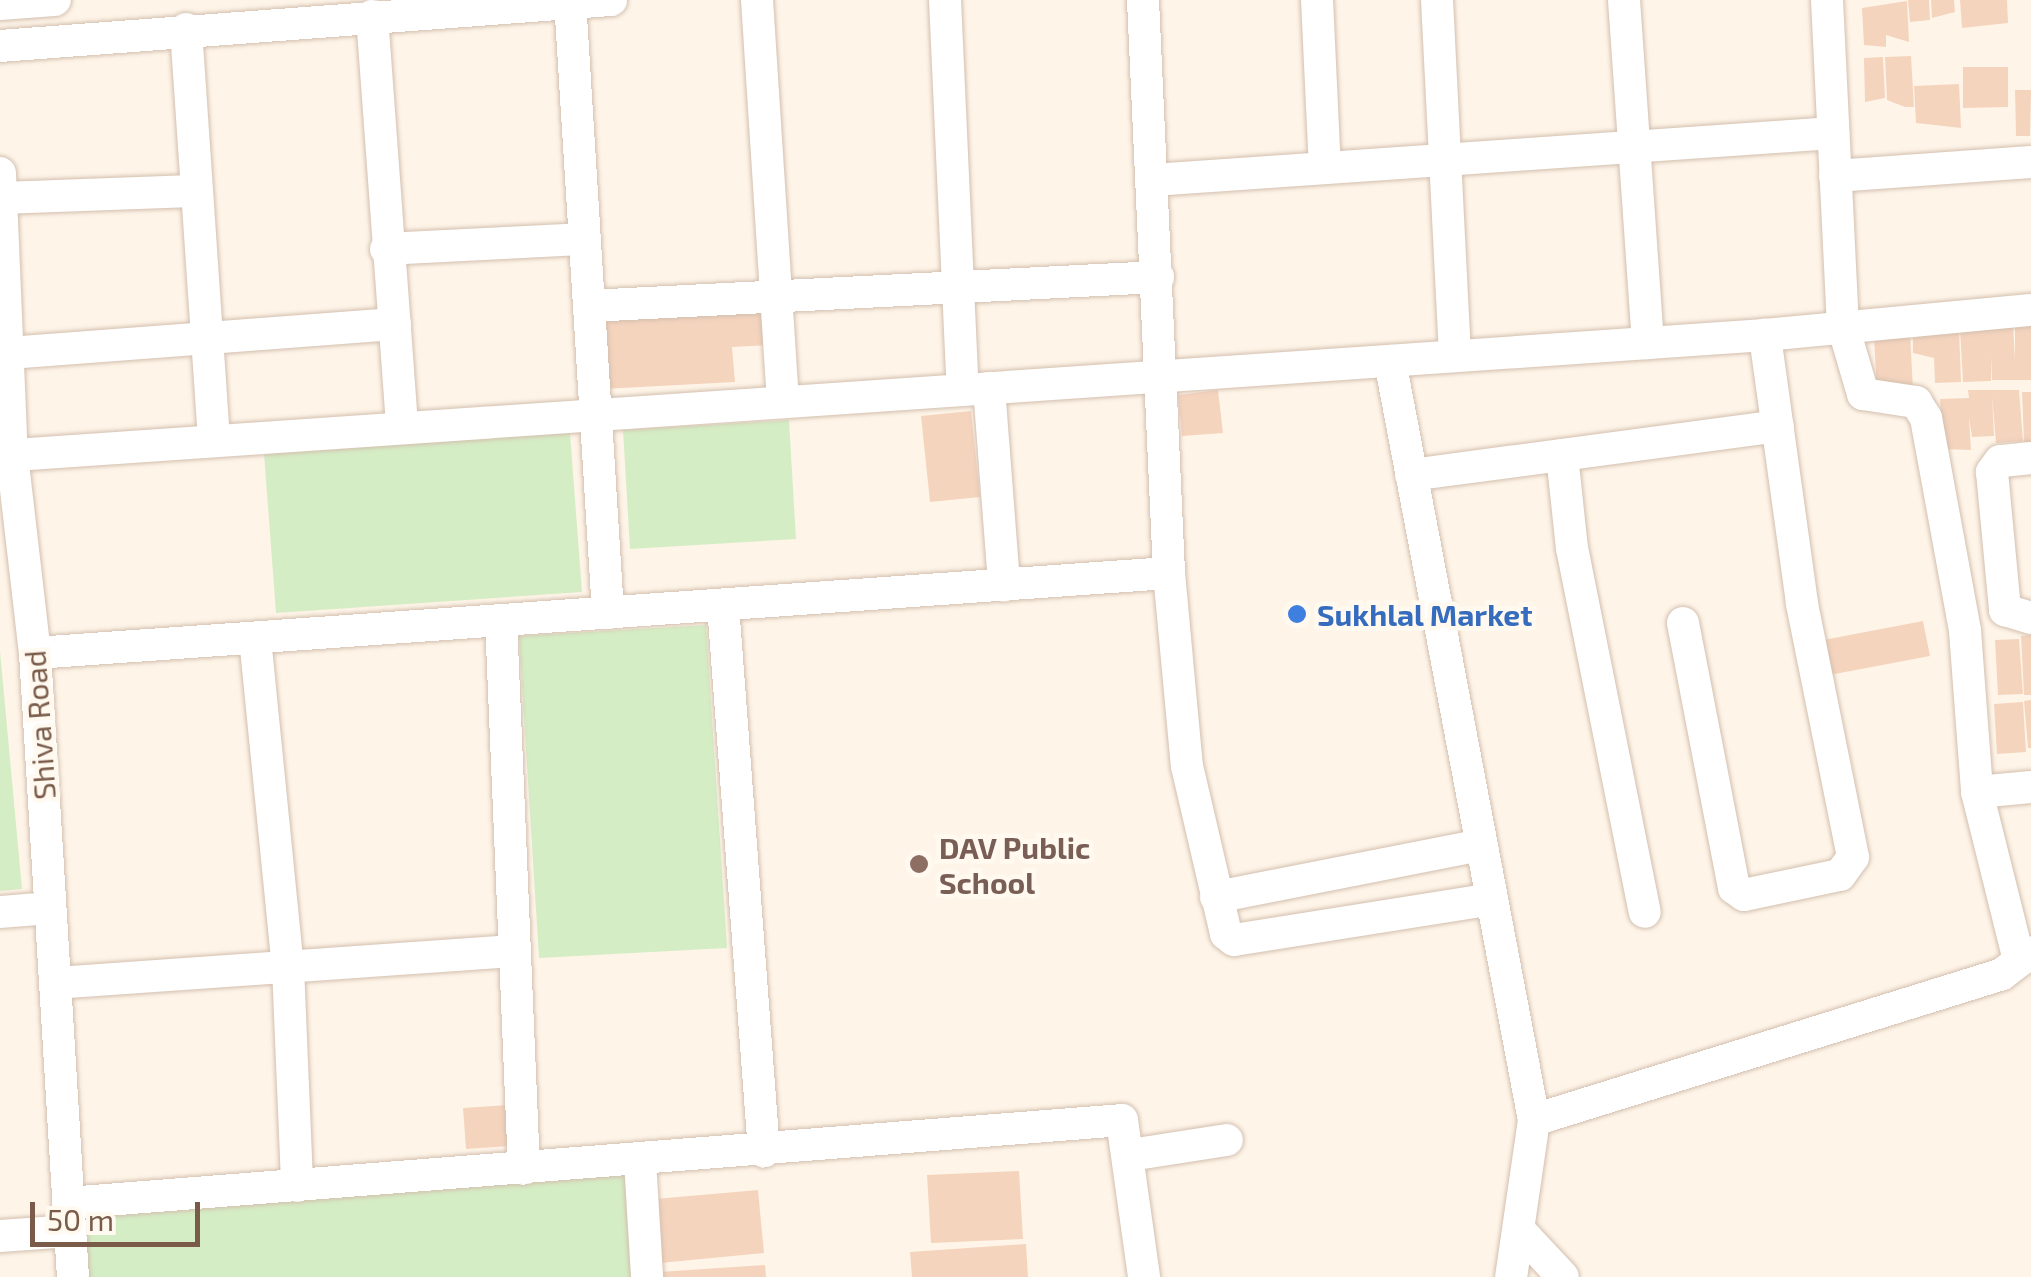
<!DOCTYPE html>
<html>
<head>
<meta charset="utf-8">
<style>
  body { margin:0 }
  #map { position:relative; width:2031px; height:1277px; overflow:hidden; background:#fef5e8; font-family:"Exo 2",sans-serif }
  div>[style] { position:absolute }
  .green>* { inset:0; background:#d5edc5 }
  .building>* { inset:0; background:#f5d4be }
  .roads { filter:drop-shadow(0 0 2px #d3bfaf) drop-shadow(0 0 2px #d3bfaf) }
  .minor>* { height:32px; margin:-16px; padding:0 16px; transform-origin:16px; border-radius:16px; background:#fff }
  .dots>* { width:28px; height:28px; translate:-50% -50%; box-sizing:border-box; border:5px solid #fff9f0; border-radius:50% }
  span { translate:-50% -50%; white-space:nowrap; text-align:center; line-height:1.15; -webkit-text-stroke:9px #fff9f0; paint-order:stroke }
  .shop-label { font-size:30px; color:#366cbe; font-weight:700 }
  .left { translate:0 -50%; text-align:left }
  .street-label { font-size:30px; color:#7a5b4a }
  .education-label { font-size:30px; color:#785e54; font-weight:700 }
  .scale { position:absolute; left:30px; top:1202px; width:170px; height:45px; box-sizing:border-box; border:5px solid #7a5b4a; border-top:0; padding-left:12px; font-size:30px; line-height:35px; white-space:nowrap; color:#7a5b4a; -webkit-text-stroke:8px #fff9f0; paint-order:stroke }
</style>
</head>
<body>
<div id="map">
  <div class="green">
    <i style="clip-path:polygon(789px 420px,796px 539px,630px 549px,623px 430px)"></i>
    <i style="clip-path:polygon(570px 433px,582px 592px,276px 613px,264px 454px)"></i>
    <i style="clip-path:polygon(706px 625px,727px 948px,539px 958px,519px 636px)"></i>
    <i style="clip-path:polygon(0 651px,22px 889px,0 891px)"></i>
    <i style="clip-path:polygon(627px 1173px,634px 1277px,83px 1277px,77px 1213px)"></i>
  </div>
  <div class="building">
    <i style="clip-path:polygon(1908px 0,1929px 0,1930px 20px,1910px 22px)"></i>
    <i style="clip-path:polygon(1931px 0,1954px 0,1955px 12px,1932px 18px)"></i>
    <i style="clip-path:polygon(1960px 0,2007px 0,2008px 23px,1962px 28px)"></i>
    <i style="clip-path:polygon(1907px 1px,1909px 42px,1886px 35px,1886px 47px,1864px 45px,1862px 8px)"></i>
    <i style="clip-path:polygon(1911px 56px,1914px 107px,1905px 107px,1887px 100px,1885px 57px)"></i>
    <i style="clip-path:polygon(1883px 57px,1885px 98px,1865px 102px,1864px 58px)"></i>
    <i style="clip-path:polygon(1963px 67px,2008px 67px,2008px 107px,1963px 108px)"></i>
    <i style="clip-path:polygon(1959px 84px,1961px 128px,1916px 123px,1914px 86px)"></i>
    <i style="clip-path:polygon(2015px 90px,2031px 90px,2030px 136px,2016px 136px)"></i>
    <i style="clip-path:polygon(765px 303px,767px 345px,732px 347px,735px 382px,603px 389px,600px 314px)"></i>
    <i style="clip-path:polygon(2031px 326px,2031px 380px,1992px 380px,1991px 356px,1991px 381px,1963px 382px,1960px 329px,2013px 327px,2015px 359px,2015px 327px)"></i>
    <i style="clip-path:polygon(1959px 329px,1961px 382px,1935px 383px,1934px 358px,1913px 353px,1913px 338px)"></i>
    <i style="clip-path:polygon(1910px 333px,1913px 390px,1877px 392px,1874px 335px)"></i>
    <i style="clip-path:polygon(1218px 390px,1223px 433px,1182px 436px,1178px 395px)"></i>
    <i style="clip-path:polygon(1968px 390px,2019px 390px,2023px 441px,1996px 443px,1992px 396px,1994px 436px,1972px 437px,1969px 417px,1971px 450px,1943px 449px,1940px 399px,1969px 398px)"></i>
    <i style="clip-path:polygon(2022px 392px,2031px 392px,2031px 442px,2024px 442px)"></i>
    <i style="clip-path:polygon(971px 411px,980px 497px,930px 502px,921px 416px)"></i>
    <i style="clip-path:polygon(1923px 621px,1930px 656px,1819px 677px,1813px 642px)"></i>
    <i style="clip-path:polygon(2031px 635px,2031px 695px,2024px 695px,2021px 636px)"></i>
    <i style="clip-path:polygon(2019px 639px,2023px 694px,1998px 695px,1995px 640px)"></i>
    <i style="clip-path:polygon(2031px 700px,2031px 748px,2028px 748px,2024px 701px)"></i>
    <i style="clip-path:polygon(2023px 702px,2026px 752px,1997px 754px,1994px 704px)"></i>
    <i style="clip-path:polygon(508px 1105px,511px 1146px,466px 1149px,463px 1108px)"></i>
    <i style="clip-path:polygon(1019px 1171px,1023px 1239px,931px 1243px,927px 1175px)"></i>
    <i style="clip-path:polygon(758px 1190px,764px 1253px,660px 1263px,655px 1199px)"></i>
    <i style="clip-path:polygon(1026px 1244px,1028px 1277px,912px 1277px,910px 1252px)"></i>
    <i style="clip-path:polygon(765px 1265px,766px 1277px,659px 1277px,659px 1272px)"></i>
  </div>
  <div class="roads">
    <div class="minor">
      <i style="left:570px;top:0;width:614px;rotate:86.45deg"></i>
      <i style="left:757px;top:0;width:403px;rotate:86.3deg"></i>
      <i style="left:945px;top:0;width:390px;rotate:87.4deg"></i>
      <i style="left:1143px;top:0;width:574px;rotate:87.4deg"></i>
      <i style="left:1169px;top:573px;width:194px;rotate:84.7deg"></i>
      <i style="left:1187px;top:766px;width:172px;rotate:76.9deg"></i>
      <i style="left:1226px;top:934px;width:10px;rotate:37deg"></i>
      <i style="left:1234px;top:940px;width:261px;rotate:-9deg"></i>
      <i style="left:1317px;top:0;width:168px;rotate:87.3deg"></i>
      <i style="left:1437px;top:0;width:356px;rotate:87.1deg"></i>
      <i style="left:1624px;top:0;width:344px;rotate:86deg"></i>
      <i style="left:1827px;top:0;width:326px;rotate:87.2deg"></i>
      <i style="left:1843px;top:326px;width:71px;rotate:73.6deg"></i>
      <i style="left:1863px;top:394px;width:54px;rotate:8.6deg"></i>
      <i style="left:1916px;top:402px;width:19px;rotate:58deg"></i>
      <i style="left:1926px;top:418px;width:217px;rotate:79.6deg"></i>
      <i style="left:1965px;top:631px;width:161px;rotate:85.7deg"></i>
      <i style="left:1977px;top:792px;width:169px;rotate:76deg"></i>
      <i style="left:0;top:4px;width:55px;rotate:-4.2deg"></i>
      <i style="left:372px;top:16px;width:413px;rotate:85.8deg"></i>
      <i style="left:186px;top:29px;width:413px;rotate:86.1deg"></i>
      <i style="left:0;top:46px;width:613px;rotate:-4.31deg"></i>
      <i style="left:0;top:173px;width:282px;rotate:87.6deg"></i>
      <i style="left:12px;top:455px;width:199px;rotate:83.4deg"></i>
      <i style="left:35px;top:653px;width:625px;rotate:86.52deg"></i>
      <i style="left:1835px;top:176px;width:196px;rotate:-4.1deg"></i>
      <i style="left:1153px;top:180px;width:682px;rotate:-3.95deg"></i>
      <i style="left:3px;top:198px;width:194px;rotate:-2.1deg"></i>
      <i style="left:386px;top:249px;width:199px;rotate:-2.9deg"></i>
      <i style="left:589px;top:306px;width:570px;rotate:-2.92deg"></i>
      <i style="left:8px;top:353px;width:388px;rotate:-4.3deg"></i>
      <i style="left:1390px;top:361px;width:773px;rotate:79.26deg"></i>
      <i style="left:1534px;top:1120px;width:159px;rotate:98.3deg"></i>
      <i style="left:989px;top:388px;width:198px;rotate:85.6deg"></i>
      <i style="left:1562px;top:455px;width:94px;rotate:83.9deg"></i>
      <i style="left:1572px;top:548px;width:371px;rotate:78.7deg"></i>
      <i style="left:0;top:456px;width:1769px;rotate:-3.92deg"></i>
      <i style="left:1765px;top:335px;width:267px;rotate:-5.4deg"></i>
      <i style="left:2031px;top:458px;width:31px;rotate:174deg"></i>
      <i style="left:2000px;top:461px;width:14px;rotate:126deg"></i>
      <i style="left:1992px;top:472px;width:139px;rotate:84.6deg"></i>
      <i style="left:2005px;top:610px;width:27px;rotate:17deg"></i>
      <i style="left:1411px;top:475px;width:370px;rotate:-7.6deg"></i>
      <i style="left:723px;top:605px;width:548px;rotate:85.71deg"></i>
      <i style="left:501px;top:620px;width:549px;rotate:87.6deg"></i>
      <i style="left:1683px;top:623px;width:270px;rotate:79.1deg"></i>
      <i style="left:1734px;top:888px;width:12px;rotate:35deg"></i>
      <i style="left:1744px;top:895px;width:98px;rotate:-11.8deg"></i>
      <i style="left:1840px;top:875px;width:22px;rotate:-54deg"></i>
      <i style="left:1853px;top:857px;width:259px;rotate:-101.4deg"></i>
      <i style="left:1802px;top:603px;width:271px;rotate:-97.9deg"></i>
      <i style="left:255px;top:638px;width:331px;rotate:84.3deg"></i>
      <i style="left:288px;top:967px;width:219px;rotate:87.6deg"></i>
      <i style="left:35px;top:653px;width:1137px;rotate:-4.04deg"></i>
      <i style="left:1977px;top:792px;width:54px;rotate:-5.3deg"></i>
      <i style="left:1216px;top:897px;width:269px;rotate:-11.1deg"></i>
      <i style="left:0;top:912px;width:50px;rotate:-4.6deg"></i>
      <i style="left:55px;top:983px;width:461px;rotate:-4deg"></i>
      <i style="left:1534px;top:1120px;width:490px;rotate:-17.3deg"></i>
      <i style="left:2002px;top:974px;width:36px;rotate:-37deg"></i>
      <i style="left:1130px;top:1155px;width:98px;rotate:-8.8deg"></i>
      <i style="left:640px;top:1161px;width:116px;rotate:86.5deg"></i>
      <i style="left:68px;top:1203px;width:1057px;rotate:-4.5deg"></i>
      <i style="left:1122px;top:1120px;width:159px;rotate:82deg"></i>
      <i style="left:1519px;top:1230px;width:64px;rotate:46.9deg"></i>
      <i style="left:0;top:1236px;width:70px;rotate:-4.1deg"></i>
    </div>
  </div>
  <div class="dots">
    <i style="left:1297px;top:614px;background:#3f7fe0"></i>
    <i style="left:919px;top:864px;background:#8d6e63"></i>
  </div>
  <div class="shop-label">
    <span class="left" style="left:1317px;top:614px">Sukhlal Market</span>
  </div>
  <div class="street-label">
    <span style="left:39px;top:725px;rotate:-94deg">Shiva Road</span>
  </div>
  <div class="education-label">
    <span class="left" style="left:939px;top:864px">DAV Public<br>School</span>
  </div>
  <div class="scale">50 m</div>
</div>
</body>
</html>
